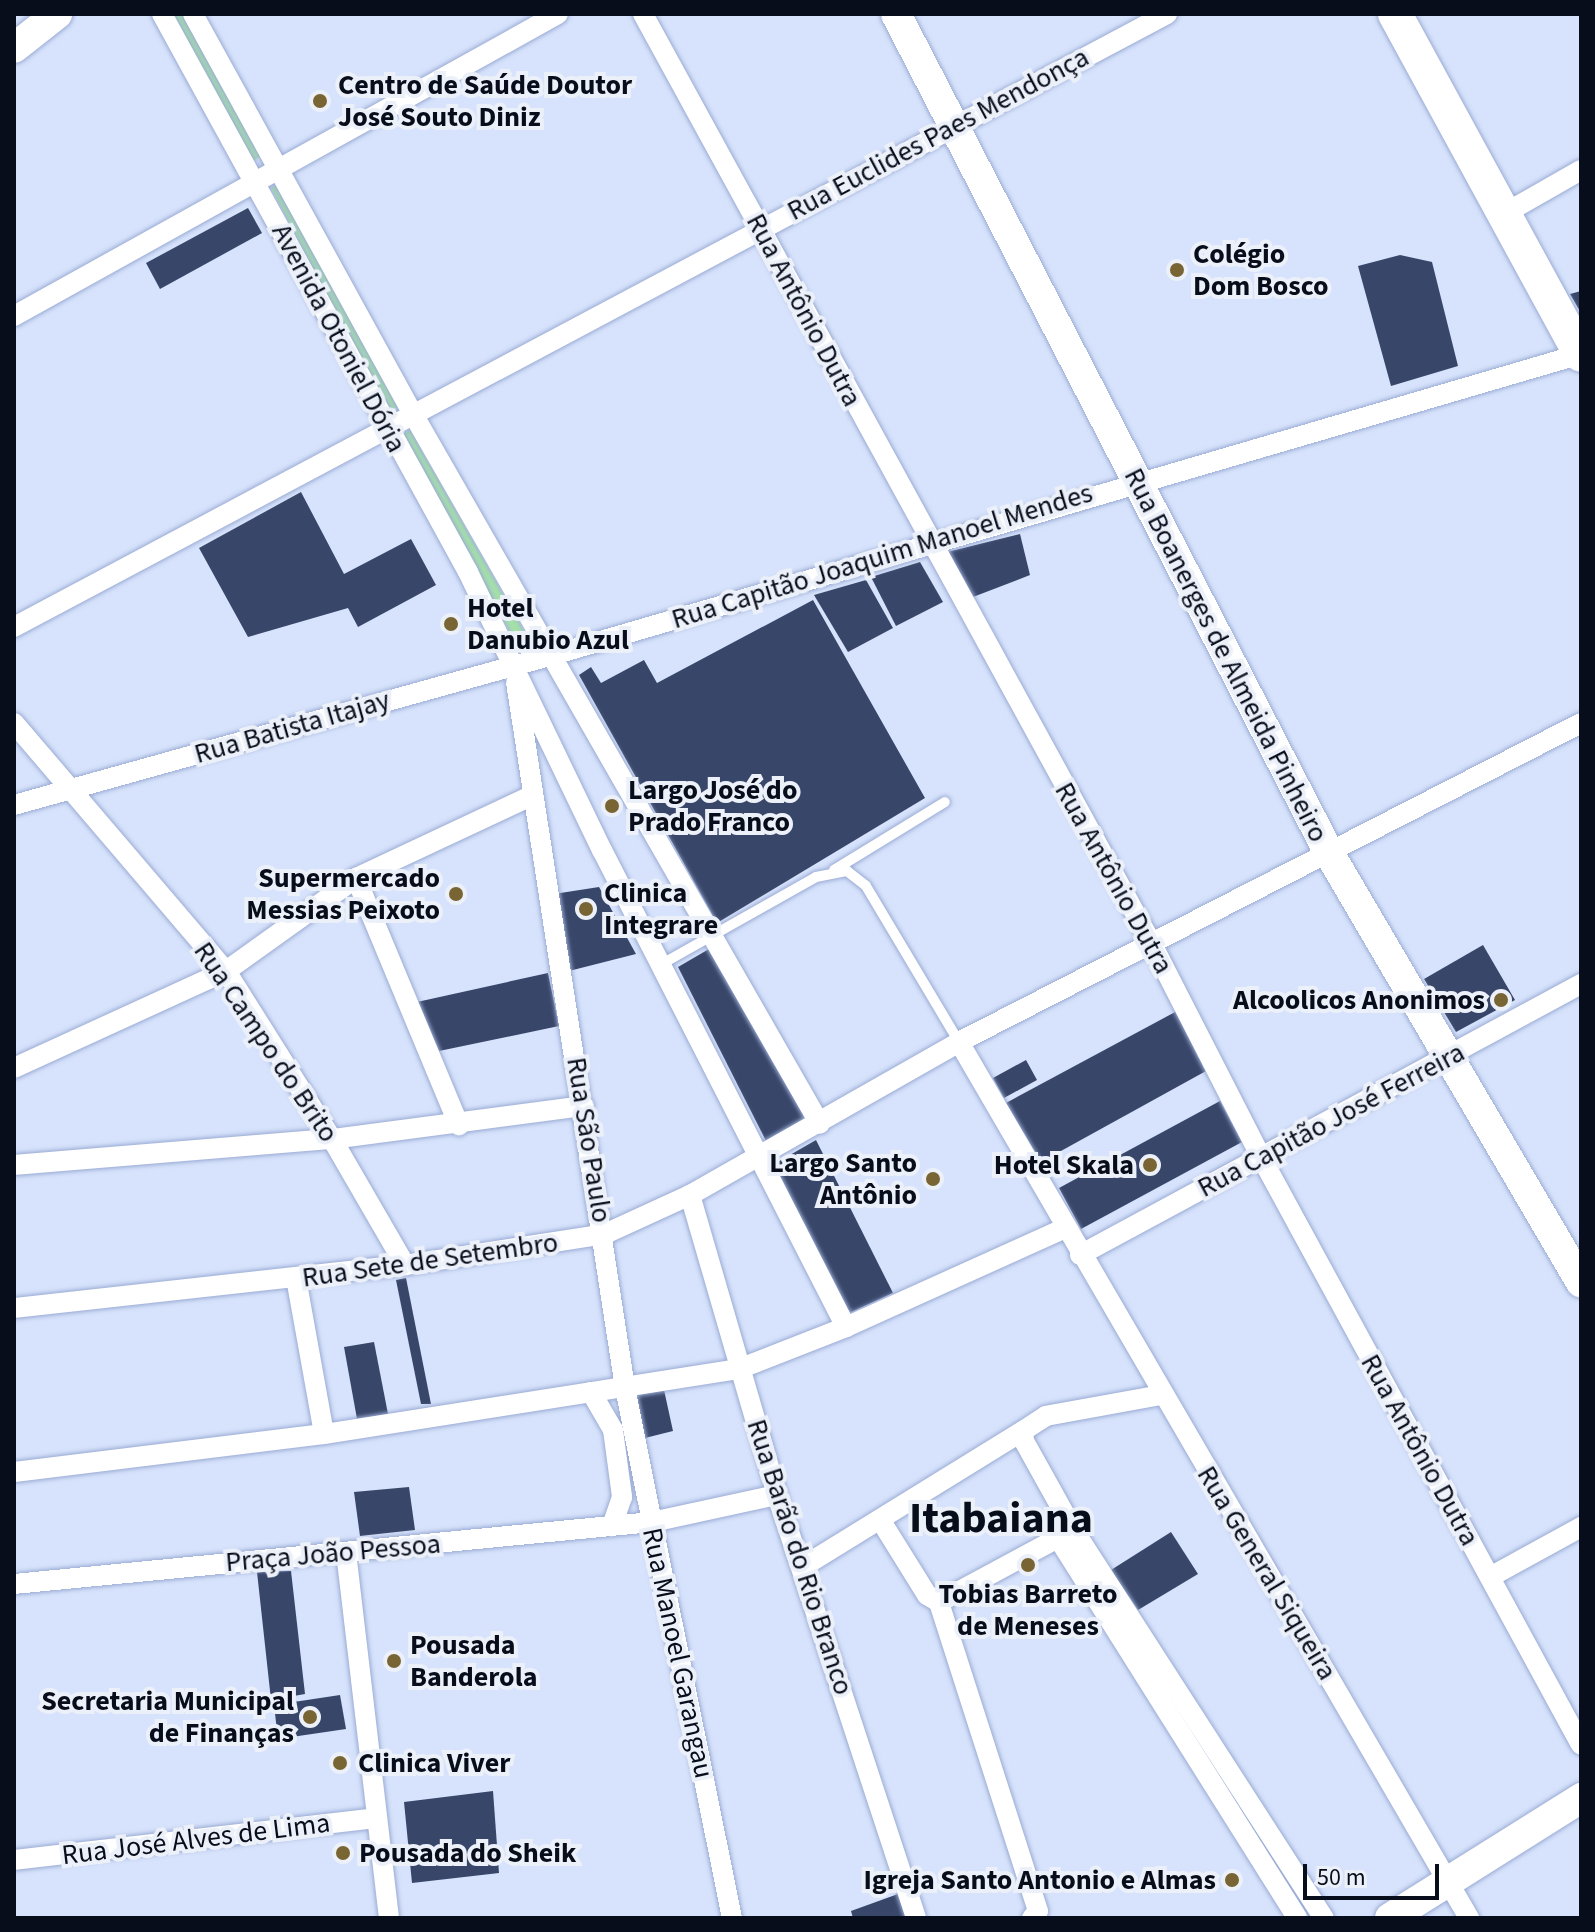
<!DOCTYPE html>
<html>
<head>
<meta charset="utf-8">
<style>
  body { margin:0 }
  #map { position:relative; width:1595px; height:1932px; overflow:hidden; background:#d7e3fc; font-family:"Source Sans 3",sans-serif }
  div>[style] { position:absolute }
  .green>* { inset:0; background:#a5e0aa }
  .building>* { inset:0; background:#384669 }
  .roads { filter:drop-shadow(0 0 2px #9aabd4) drop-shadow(0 0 2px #9aabd4) }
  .lane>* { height:10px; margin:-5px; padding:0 5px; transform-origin:5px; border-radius:5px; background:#fff }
  .street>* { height:20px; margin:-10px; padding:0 10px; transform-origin:10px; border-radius:10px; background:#fff }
  .secondary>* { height:30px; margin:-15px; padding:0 15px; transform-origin:15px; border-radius:15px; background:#fff }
  .primary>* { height:34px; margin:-17px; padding:0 17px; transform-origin:17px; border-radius:17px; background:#fff }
  .dots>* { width:22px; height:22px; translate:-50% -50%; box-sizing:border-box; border:4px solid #ecf0f9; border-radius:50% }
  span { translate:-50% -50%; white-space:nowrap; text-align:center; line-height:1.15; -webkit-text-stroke:8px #ecf0f9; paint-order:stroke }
  .poi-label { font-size:28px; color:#080d1b; font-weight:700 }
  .left { translate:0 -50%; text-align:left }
  .right { translate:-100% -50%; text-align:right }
  .street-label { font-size:28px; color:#080d1b }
  .town-label { font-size:44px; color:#080d1b; font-weight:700 }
  .frame { position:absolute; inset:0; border:16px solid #080d1b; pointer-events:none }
  .scale { position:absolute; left:1303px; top:1864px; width:136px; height:36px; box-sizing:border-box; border:4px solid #080d1b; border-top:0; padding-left:10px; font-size:24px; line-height:28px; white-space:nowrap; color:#080d1b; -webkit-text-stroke:6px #ecf0f9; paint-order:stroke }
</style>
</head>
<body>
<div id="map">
  <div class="green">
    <i style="clip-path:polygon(171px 14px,184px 14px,263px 155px,253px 161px)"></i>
    <i style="clip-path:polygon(277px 184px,398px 407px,388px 412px,271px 188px)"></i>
    <i style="clip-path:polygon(410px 430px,524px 631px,512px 636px,402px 434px)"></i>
  </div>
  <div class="building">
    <i style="clip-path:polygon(248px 208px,262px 233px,160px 289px,146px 263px)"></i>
    <i style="clip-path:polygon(1400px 255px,1432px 262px,1458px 366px,1391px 386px,1358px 266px)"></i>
    <i style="clip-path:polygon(1581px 291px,1581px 313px,1570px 294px)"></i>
    <i style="clip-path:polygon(301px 492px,344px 574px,411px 539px,436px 585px,358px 627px,348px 608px,248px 637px,199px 548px)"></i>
    <i style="clip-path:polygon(1020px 534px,1030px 575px,973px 597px,947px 552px)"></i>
    <i style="clip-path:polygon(920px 562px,943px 602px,896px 626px,871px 577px)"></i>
    <i style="clip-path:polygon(866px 580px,893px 628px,848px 652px,814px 595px)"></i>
    <i style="clip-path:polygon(813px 600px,925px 798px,717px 923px,579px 675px,591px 667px,601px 683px,644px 660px,657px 683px)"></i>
    <i style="clip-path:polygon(599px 887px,636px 954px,565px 972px,554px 894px)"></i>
    <i style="clip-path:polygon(1483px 945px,1515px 1000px,1456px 1032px,1424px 979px)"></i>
    <i style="clip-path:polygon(709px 949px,806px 1119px,766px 1141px,678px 967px)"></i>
    <i style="clip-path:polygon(548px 973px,559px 1026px,439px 1051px,417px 1002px)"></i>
    <i style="clip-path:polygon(1177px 1011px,1206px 1071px,1041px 1162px,1006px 1103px)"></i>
    <i style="clip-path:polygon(1026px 1060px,1037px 1080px,1004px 1098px,993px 1078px)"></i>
    <i style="clip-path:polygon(1220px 1101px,1242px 1142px,1081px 1229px,1059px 1188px)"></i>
    <i style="clip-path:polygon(816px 1140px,893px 1293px,845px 1315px,769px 1167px)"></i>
    <i style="clip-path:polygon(406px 1278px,431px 1404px,421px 1404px,396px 1280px)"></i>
    <i style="clip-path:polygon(374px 1342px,388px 1414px,357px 1419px,344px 1347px)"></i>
    <i style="clip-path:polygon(664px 1390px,673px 1431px,641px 1439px,634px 1396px)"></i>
    <i style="clip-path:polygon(409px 1487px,415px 1530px,360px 1536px,354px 1492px)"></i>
    <i style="clip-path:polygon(1171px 1532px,1198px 1574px,1138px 1610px,1111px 1570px)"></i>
    <i style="clip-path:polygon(291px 1571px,305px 1694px,271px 1700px,257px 1572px)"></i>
    <i style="clip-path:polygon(340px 1695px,346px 1729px,278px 1739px,274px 1705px)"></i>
    <i style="clip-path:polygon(493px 1791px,499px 1873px,412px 1883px,404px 1802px)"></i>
    <i style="clip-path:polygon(898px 1894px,906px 1918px,853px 1918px,851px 1911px)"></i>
  </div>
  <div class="roads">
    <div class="lane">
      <i style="left:834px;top:870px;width:130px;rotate:-31.5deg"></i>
      <i style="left:660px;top:965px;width:179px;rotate:-29.4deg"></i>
      <i style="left:816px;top:877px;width:32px;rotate:-11deg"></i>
      <i style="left:847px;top:871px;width:24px;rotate:38deg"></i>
      <i style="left:866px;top:886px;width:182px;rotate:59.2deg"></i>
    </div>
    <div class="street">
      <i style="left:162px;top:14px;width:636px;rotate:61.26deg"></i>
      <i style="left:468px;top:572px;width:309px;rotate:64.3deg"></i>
      <i style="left:602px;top:850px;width:536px;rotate:62.91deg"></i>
      <i style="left:193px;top:14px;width:457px;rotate:61.2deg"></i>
      <i style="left:413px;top:414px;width:818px;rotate:60.18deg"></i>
      <i style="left:643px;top:14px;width:1062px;rotate:61.31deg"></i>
      <i style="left:1153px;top:946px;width:237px;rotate:62.9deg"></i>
      <i style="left:1261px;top:1157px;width:669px;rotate:61.44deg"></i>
      <i style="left:1502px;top:215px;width:91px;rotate:-29.7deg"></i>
      <i style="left:14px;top:316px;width:622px;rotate:-29.04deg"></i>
      <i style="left:14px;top:627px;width:1306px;rotate:-28deg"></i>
      <i style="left:516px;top:682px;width:714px;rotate:81.22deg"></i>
      <i style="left:625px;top:1388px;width:541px;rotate:78.59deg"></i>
      <i style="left:14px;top:723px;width:326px;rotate:49.5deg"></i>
      <i style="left:226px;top:971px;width:199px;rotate:57.8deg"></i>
      <i style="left:332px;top:1139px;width:146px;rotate:59.9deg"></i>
      <i style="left:14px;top:805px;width:559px;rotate:-15.55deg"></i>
      <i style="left:553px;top:655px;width:1071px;rotate:-16.32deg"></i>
      <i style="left:356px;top:878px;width:268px;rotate:67.4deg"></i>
      <i style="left:959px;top:1042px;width:1014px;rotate:59.79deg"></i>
      <i style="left:14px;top:1068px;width:233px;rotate:-24.6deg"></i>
      <i style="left:226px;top:971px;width:160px;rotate:-35.6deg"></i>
      <i style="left:356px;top:878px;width:193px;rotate:-25.1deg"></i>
      <i style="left:14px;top:1165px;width:319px;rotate:-4.7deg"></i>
      <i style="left:332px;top:1139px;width:254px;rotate:-7.5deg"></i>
      <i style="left:690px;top:1195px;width:312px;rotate:73.8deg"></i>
      <i style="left:777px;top:1495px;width:445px;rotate:71.8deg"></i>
      <i style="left:1080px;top:1255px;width:570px;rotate:-28.41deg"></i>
      <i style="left:296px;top:1278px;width:158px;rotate:79.8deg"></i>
      <i style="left:14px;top:1308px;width:393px;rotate:-6.3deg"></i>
      <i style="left:405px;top:1265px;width:202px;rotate:-8.8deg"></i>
      <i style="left:605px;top:1234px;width:94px;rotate:-24.6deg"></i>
      <i style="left:690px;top:1195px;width:309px;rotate:-29.6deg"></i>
      <i style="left:959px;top:1042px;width:699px;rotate:-27.15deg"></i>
      <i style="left:591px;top:1392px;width:44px;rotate:59.9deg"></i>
      <i style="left:613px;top:1430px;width:68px;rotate:82.3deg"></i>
      <i style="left:622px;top:1497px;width:31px;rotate:109deg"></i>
      <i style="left:1161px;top:1395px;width:117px;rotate:169.7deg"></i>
      <i style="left:1046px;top:1416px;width:27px;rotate:147deg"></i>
      <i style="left:1023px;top:1431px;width:10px;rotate:84deg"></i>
      <i style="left:1024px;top:1441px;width:101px;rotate:60.9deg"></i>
      <i style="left:1073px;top:1529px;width:463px;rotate:57.2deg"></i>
      <i style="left:14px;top:1472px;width:312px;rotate:-7deg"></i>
      <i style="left:324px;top:1434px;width:420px;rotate:-8.9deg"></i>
      <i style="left:739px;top:1369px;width:115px;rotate:-21.4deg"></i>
      <i style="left:846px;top:1327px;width:240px;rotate:-24.3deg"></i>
      <i style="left:881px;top:1521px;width:87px;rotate:58.1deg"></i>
      <i style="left:927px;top:1595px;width:14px;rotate:30deg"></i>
      <i style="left:346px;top:1552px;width:369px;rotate:83.3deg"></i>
      <i style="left:804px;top:1566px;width:257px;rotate:-31.7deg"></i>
      <i style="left:1490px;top:1577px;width:104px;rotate:-28.8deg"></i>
      <i style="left:14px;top:1584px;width:641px;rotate:-5.55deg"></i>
      <i style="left:652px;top:1522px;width:128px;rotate:-12.2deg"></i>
      <i style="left:14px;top:1860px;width:365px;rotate:-6.6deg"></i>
      <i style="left:1032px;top:1918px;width:9px;rotate:-49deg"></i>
      <i style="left:1038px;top:1911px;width:324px;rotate:-107.8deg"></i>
      <i style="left:939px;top:1602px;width:135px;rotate:-28.3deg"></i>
      <i style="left:1058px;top:1538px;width:449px;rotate:57.8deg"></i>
    </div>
    <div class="secondary">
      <i style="left:896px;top:14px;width:944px;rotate:62.7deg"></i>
      <i style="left:1329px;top:853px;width:498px;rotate:59.6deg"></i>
      <i style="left:14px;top:48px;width:55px;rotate:-38.3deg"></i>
      <i style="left:1390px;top:1918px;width:226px;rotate:-32.1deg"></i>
    </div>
    <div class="primary">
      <i style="left:1395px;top:14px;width:388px;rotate:61.4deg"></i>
    </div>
  </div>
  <div class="dots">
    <i style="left:320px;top:101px;background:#796433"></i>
    <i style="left:1177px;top:270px;background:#796433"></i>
    <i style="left:451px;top:624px;background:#796433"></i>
    <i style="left:612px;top:806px;background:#796433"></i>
    <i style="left:456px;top:894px;background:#796433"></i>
    <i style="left:586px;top:909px;background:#796433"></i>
    <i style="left:1501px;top:1000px;background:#796433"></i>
    <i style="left:1150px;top:1165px;background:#796433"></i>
    <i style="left:933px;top:1179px;background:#796433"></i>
    <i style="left:1028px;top:1565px;background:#796433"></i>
    <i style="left:394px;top:1661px;background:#796433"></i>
    <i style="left:310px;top:1717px;background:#796433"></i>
    <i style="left:340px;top:1763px;background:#796433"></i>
    <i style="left:343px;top:1853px;background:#796433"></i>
    <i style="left:1232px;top:1880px;background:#796433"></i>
  </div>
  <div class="poi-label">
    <span class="left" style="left:338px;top:101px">Centro de Saúde Doutor<br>José Souto Diniz</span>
    <span class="left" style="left:1193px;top:270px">Colégio<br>Dom Bosco</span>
    <span class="left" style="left:467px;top:624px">Hotel<br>Danubio Azul</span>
    <span class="left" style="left:628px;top:806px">Largo José do<br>Prado Franco</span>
    <span class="right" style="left:440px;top:894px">Supermercado<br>Messias Peixoto</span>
    <span class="left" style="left:604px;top:909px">Clinica<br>Integrare</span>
    <span class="right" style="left:1485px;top:1000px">Alcoolicos Anonimos</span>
    <span class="right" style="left:917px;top:1179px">Largo Santo<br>Antônio</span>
    <span class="right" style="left:1134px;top:1165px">Hotel Skala</span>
    <span style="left:1028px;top:1610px">Tobias Barreto<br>de Meneses</span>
    <span class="left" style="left:410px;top:1661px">Pousada<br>Banderola</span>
    <span class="right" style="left:294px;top:1717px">Secretaria Municipal<br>de Finanças</span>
    <span class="left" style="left:358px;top:1763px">Clinica Viver</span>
    <span class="left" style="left:359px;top:1853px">Pousada do Sheik</span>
    <span class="right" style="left:1216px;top:1880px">Igreja Santo Antonio e Almas</span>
  </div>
  <div class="street-label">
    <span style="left:938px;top:134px;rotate:-28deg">Rua Euclides Paes Mendonça</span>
    <span style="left:804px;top:310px;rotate:62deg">Rua Antônio Dutra</span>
    <span style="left:339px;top:338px;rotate:62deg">Avenida Otoniel Dória</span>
    <span style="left:882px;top:556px;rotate:-17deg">Rua Capitão Joaquim Manoel Mendes</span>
    <span style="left:1226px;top:655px;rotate:63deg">Rua Boanerges de Almeida Pinheiro</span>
    <span style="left:292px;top:727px;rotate:-16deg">Rua Batista Itajay</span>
    <span style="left:1114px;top:878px;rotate:61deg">Rua Antônio Dutra</span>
    <span style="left:266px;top:1042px;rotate:56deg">Rua Campo do Brito</span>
    <span style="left:1331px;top:1120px;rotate:-28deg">Rua Capitão José Ferreira</span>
    <span style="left:589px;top:1140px;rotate:81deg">Rua São Paulo</span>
    <span style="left:430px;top:1260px;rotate:-8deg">Rua Sete de Setembro</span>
    <span style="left:1420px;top:1450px;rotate:61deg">Rua Antônio Dutra</span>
    <span style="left:333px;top:1553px;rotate:-5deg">Praça João Pessoa</span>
    <span style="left:800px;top:1557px;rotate:72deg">Rua Barão do Rio Branco</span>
    <span style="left:1267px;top:1573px;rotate:59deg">Rua General Siqueira</span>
    <span style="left:678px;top:1653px;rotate:78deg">Rua Manoel Garangau</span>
    <span style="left:196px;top:1839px;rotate:-7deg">Rua José Alves de Lima</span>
  </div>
  <div class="town-label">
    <span style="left:1001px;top:1519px">Itabaiana</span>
  </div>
  <div class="frame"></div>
  <div class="scale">50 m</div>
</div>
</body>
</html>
